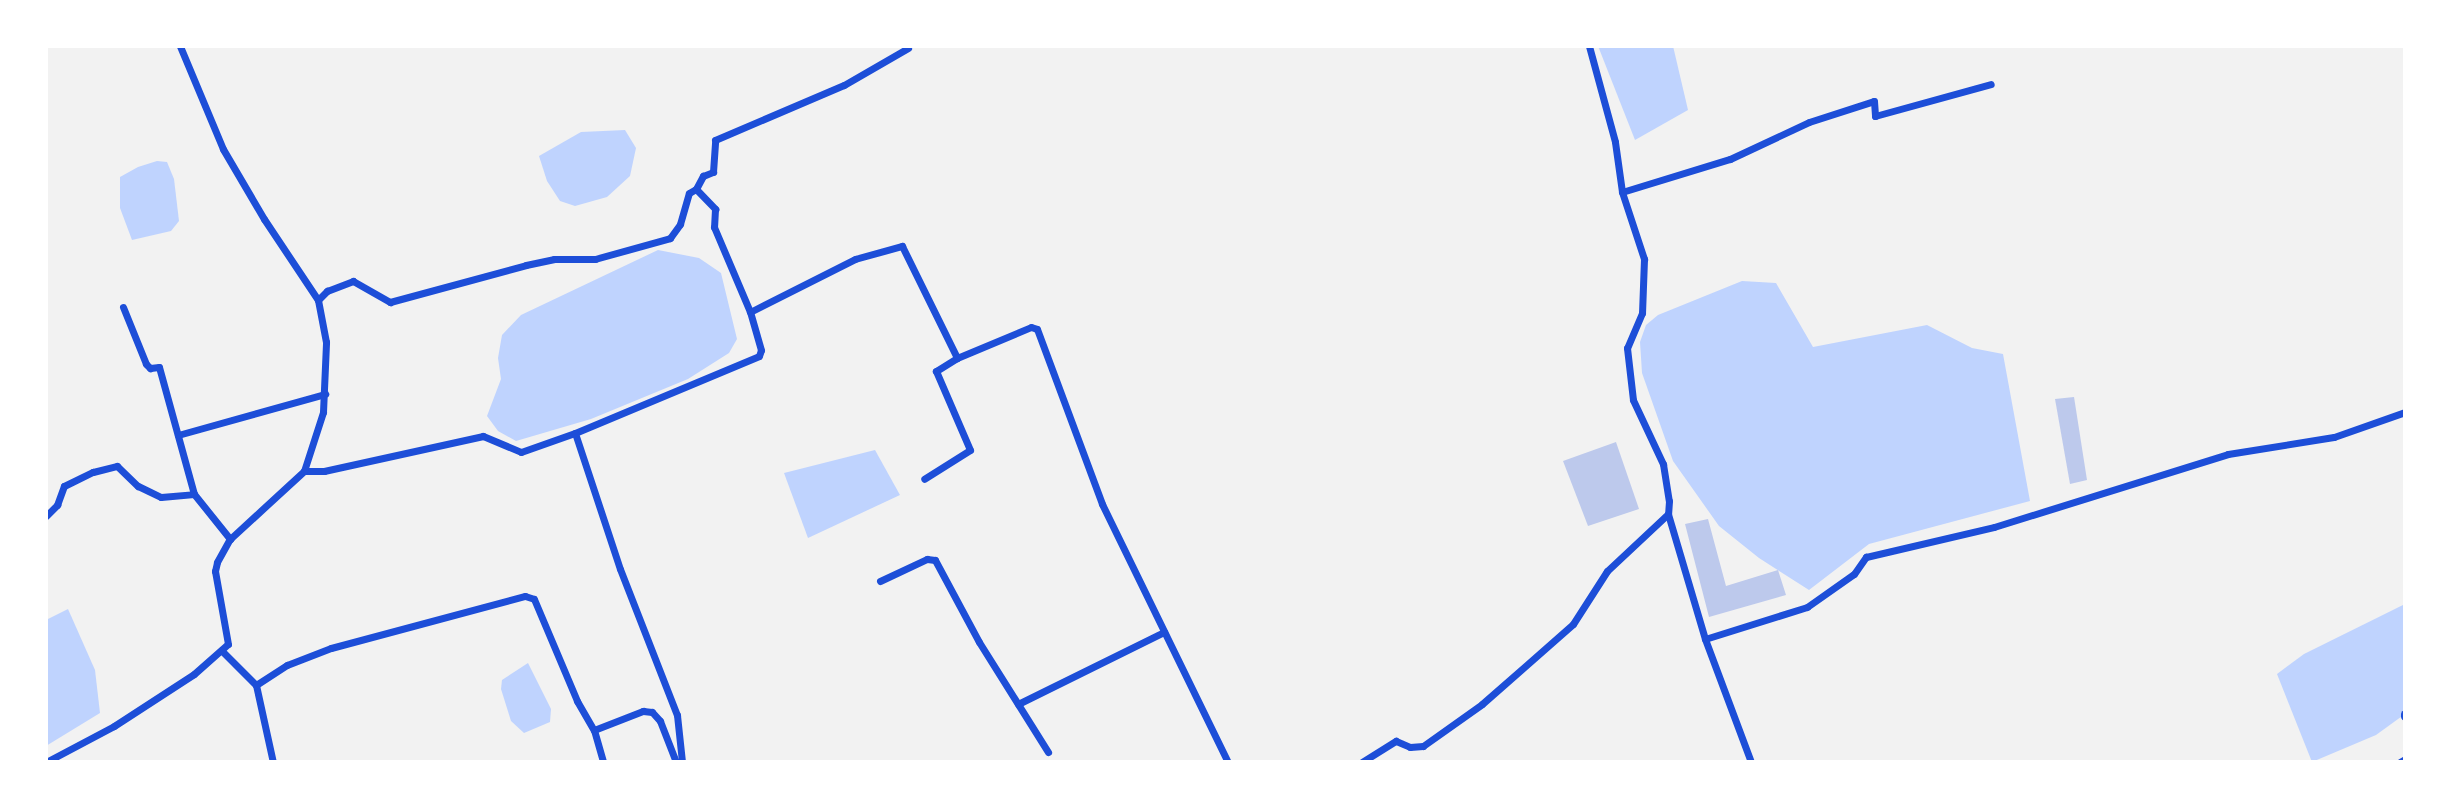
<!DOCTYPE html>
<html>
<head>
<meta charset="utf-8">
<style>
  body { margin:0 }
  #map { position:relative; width:2451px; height:808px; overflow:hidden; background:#f2f2f2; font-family:"DejaVu Sans",sans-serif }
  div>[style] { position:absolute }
  .water>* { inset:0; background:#bfd3fe }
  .building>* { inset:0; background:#bdc9ec }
  .minor>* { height:7px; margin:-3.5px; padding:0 3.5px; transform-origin:3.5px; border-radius:3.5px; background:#1d4ed8 }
  .tertiary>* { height:9px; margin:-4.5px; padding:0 4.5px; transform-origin:4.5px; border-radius:4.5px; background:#1d4ed8 }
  span { translate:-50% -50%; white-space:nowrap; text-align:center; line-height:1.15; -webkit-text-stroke:7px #fff; paint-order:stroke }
  .frame { position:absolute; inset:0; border:48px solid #fff; pointer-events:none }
</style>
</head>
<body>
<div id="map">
  <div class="water">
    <i style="clip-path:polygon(1598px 46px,1673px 46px,1688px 110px,1635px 140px)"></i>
    <i style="clip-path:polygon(625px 130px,636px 148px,630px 176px,607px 197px,575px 206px,560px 201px,547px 181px,539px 156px,581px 132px)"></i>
    <i style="clip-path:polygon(157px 161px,167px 162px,174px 179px,179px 221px,171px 231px,132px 240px,120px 208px,120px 177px,138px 167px)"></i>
    <i style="clip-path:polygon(658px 250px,699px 258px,721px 273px,737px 339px,729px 353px,688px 379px,591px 419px,516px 441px,498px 431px,487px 416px,501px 379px,498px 358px,502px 335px,521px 315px)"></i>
    <i style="clip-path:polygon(1742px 281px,1776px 283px,1813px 347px,1927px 325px,1972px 348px,2003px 354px,2030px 501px,1869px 544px,1809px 590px,1759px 558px,1719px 526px,1673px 461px,1642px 373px,1640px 342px,1646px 325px,1658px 315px)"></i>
    <i style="clip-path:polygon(875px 450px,900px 495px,808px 538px,784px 473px)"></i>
    <i style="clip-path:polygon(2405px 604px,2405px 714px,2376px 735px,2312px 762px,2277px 674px,2304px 654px)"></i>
    <i style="clip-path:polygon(68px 609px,95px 670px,100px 713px,46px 746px,46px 620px)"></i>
    <i style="clip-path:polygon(528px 663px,551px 709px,550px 722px,524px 733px,511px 721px,501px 689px,502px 680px)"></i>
  </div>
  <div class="building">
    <i style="clip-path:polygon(2074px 397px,2087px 480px,2070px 484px,2055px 399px)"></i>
    <i style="clip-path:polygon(1616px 442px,1639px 509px,1588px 526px,1563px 461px)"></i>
    <i style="clip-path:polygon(1708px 519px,1726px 586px,1778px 570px,1786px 595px,1709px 617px,1685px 524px)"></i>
  </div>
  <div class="minor">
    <i style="left:1589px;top:46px;width:99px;rotate:74.8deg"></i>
    <i style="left:1615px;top:142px;width:50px;rotate:82deg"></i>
    <i style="left:1622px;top:192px;width:71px;rotate:71.8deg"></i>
    <i style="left:1644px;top:259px;width:54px;rotate:92.1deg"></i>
    <i style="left:1642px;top:313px;width:38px;rotate:113deg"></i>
    <i style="left:1627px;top:348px;width:52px;rotate:83.4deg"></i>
    <i style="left:1633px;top:400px;width:71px;rotate:64.9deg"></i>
    <i style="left:1663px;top:464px;width:37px;rotate:81deg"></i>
    <i style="left:1669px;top:501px;width:13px;rotate:94deg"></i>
    <i style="left:1668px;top:514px;width:130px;rotate:73.5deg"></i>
    <i style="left:1705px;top:639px;width:131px;rotate:69.5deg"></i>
    <i style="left:696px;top:189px;width:15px;rotate:-62deg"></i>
    <i style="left:703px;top:176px;width:11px;rotate:-22deg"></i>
    <i style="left:713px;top:172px;width:32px;rotate:-86deg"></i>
    <i style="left:715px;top:140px;width:140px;rotate:-23.1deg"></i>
    <i style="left:844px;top:85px;width:74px;rotate:-30deg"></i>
    <i style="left:1622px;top:192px;width:113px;rotate:-17deg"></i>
    <i style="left:1730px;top:159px;width:87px;rotate:-25.1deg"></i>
    <i style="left:1809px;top:122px;width:68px;rotate:-17.9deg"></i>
    <i style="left:1874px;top:101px;width:15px;rotate:86deg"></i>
    <i style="left:1875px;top:116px;width:120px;rotate:-15.4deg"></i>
    <i style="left:318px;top:300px;width:13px;rotate:-45deg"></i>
    <i style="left:327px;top:291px;width:28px;rotate:-21deg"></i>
    <i style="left:353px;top:281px;width:43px;rotate:29.6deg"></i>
    <i style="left:390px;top:302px;width:141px;rotate:-15.2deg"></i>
    <i style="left:526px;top:265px;width:29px;rotate:-12deg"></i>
    <i style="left:554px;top:259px;width:41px"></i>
    <i style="left:595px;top:259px;width:78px;rotate:-15.6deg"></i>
    <i style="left:670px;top:238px;width:17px;rotate:-54deg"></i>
    <i style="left:680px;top:224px;width:32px;rotate:-74deg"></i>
    <i style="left:689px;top:193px;width:8px;rotate:-30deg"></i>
    <i style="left:696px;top:189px;width:28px;rotate:46deg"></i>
    <i style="left:715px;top:209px;width:18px;rotate:93deg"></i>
    <i style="left:714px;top:227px;width:92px;rotate:67deg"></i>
    <i style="left:750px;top:312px;width:118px;rotate:-26.8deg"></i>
    <i style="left:855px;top:259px;width:49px;rotate:-15.5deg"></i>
    <i style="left:902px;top:246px;width:125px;rotate:63.8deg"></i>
    <i style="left:957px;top:358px;width:25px;rotate:148deg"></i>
    <i style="left:936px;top:371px;width:86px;rotate:66.7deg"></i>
    <i style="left:970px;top:450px;width:54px;rotate:147.8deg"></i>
    <i style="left:123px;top:307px;width:61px;rotate:68deg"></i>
    <i style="left:146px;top:364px;width:6px;rotate:45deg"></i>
    <i style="left:150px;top:368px;width:9px;rotate:-6deg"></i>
    <i style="left:159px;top:367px;width:132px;rotate:74.6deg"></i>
    <i style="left:194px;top:494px;width:58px;rotate:51.3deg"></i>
    <i style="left:957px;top:358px;width:80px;rotate:-22.7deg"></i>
    <i style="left:1031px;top:327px;width:6px;rotate:18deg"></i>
    <i style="left:1037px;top:329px;width:187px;rotate:69.6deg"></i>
    <i style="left:1102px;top:504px;width:287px;rotate:64deg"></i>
    <i style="left:575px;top:433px;width:199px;rotate:-22.7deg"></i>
    <i style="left:759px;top:356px;width:6px;rotate:-72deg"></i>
    <i style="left:761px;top:350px;width:40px;rotate:-106deg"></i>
    <i style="left:178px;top:435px;width:153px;rotate:-15.6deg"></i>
    <i style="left:304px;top:471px;width:20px"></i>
    <i style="left:324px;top:471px;width:163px;rotate:-12.4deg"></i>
    <i style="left:483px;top:436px;width:41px;rotate:22.8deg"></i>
    <i style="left:521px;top:452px;width:57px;rotate:-19.4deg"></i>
    <i style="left:575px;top:433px;width:143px;rotate:71.7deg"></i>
    <i style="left:620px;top:569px;width:157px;rotate:68.7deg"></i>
    <i style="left:677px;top:715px;width:47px;rotate:83.9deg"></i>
    <i style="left:46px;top:516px;width:16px;rotate:-45deg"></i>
    <i style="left:57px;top:505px;width:20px;rotate:-70deg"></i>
    <i style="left:64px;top:486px;width:32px;rotate:-26deg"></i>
    <i style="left:93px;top:472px;width:25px;rotate:-14deg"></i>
    <i style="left:117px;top:466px;width:29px;rotate:44deg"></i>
    <i style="left:138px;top:486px;width:25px;rotate:26deg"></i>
    <i style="left:161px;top:497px;width:33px;rotate:-5deg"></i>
    <i style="left:880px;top:581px;width:52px;rotate:-25.1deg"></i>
    <i style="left:927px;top:559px;width:8px;rotate:7deg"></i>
    <i style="left:935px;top:560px;width:93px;rotate:61.8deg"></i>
    <i style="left:979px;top:642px;width:130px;rotate:57.9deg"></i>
    <i style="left:1705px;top:639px;width:107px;rotate:-17.4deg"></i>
    <i style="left:1807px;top:607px;width:57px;rotate:-35.1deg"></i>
    <i style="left:1854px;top:574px;width:21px;rotate:-55deg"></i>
    <i style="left:1866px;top:557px;width:131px;rotate:-13.2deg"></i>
    <i style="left:1994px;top:527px;width:245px;rotate:-17.3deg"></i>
    <i style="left:2228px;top:454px;width:107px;rotate:-9.1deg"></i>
    <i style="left:2334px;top:437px;width:75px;rotate:-19.4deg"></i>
    <i style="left:222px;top:651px;width:48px;rotate:45deg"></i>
    <i style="left:256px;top:685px;width:79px;rotate:77.6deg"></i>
    <i style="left:256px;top:685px;width:37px;rotate:-33deg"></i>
    <i style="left:287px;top:665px;width:47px;rotate:-21.1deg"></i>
    <i style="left:331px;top:648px;width:201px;rotate:-15deg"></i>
    <i style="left:525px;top:596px;width:9px;rotate:18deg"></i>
    <i style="left:534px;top:599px;width:111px;rotate:67.1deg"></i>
    <i style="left:577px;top:701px;width:34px;rotate:60deg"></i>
    <i style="left:594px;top:730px;width:53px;rotate:-21.2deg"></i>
    <i style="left:643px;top:711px;width:9px;rotate:6deg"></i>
    <i style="left:652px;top:712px;width:12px;rotate:48deg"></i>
    <i style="left:660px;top:721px;width:44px;rotate:68.7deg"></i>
    <i style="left:1018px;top:704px;width:163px;rotate:-26.3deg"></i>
    <i style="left:594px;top:730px;width:33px;rotate:74deg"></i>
    <i style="left:46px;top:762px;width:77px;rotate:-27.9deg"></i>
    <i style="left:114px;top:726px;width:95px;rotate:-33deg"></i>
    <i style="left:194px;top:674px;width:45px;rotate:-41.4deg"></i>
    <i style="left:228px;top:644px;width:74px;rotate:-100.1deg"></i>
    <i style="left:215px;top:571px;width:9px;rotate:-77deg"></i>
    <i style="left:217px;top:562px;width:26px;rotate:-61deg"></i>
    <i style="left:230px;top:539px;width:100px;rotate:-42.6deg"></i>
    <i style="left:304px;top:471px;width:62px;rotate:-72.1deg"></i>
    <i style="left:323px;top:412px;width:70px;rotate:-87.5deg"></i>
    <i style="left:326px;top:342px;width:43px;rotate:-100.8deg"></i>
    <i style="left:318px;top:300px;width:97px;rotate:-123.7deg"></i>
    <i style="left:264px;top:219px;width:81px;rotate:-120.4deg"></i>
    <i style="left:223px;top:149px;width:112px;rotate:-112.7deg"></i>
    <i style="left:1362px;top:762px;width:40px;rotate:-32deg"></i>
    <i style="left:1396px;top:741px;width:15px;rotate:23deg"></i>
    <i style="left:1410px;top:747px;width:13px;rotate:-4deg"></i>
    <i style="left:1423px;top:746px;width:72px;rotate:-35.4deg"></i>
    <i style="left:1482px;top:704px;width:121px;rotate:-41.3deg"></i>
    <i style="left:1573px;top:624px;width:63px;rotate:-57.3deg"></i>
    <i style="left:1607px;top:571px;width:83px;rotate:-43.1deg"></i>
    <i style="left:2400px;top:762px;width:6px;rotate:-31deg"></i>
  </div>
  <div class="tertiary">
    <i style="left:2405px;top:714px;width:2px;rotate:90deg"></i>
  </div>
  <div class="frame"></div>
</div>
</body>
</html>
